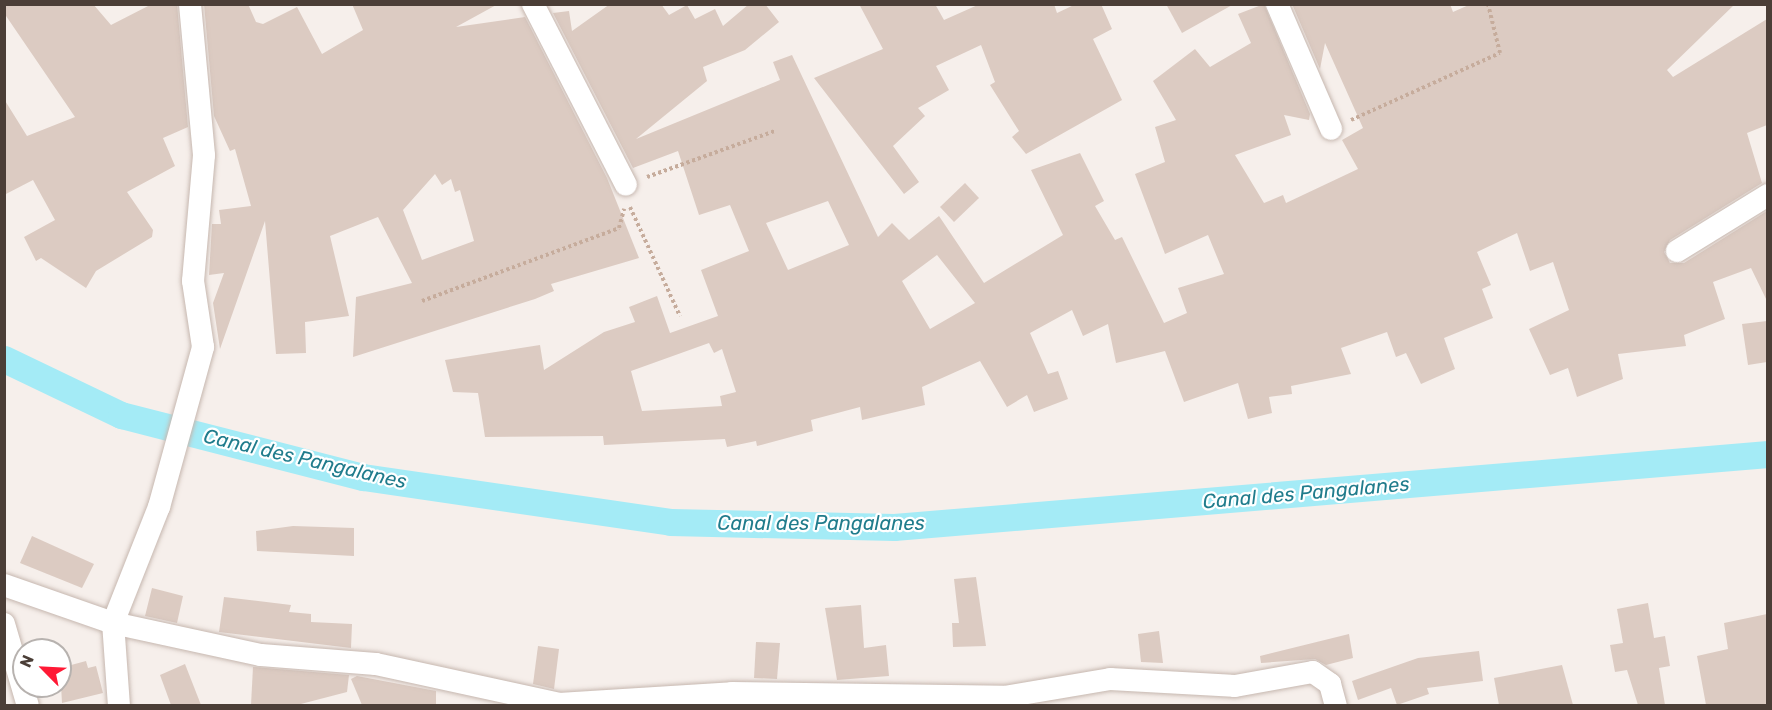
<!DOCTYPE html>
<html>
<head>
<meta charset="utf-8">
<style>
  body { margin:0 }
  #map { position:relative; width:1772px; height:710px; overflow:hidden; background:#f6efeb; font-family:Rubik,sans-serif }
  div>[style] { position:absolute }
  .canal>* { height:27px; margin:-13.5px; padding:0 13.5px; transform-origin:13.5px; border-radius:13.5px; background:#a4ebf6 }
  .building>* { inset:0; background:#dccbc2 }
  .path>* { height:4px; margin-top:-2px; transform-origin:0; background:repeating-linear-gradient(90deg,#c6ac9c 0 3px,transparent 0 6px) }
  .roads { filter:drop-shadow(0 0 2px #c6b7af) drop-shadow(0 0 2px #c6b7af) }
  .street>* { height:22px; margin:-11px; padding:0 11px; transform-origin:11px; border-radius:11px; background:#fff }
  span { translate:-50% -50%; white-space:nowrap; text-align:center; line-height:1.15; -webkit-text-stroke:4.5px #fff; paint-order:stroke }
  .water-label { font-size:20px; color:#207c8c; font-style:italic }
  .frame { position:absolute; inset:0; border:6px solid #4b3e37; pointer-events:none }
  .north { position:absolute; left:12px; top:638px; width:60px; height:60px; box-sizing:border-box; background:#fff; border:2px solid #b7b2af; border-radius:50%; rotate:294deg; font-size:16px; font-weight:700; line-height:24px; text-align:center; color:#4b3e37 }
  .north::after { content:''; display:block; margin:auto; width:21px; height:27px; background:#ff1935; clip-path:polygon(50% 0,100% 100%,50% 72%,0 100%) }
</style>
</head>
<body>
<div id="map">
  <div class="canal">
    <i style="left:4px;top:359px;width:130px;rotate:25.6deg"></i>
    <i style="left:121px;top:415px;width:250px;rotate:14.4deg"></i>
    <i style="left:363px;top:477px;width:310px;rotate:8.3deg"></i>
    <i style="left:670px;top:522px;width:224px;rotate:1.3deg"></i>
    <i style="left:894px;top:527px;width:877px;rotate:-4.77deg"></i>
  </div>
  <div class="building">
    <i style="clip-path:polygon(4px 4px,93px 4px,111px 25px,152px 4px,177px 4px,188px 127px,163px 138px,175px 166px,127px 192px,153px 230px,152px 237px,96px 271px,86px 288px,41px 258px,36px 261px,24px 237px,55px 220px,33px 180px,4px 195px,4px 99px,27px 136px,75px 117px,4px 13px)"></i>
    <i style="clip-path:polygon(evenodd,204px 4px,248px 4px,256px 22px,263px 24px,297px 7px,322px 54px,363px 30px,352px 4px,498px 4px,456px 27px,525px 17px,607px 178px,639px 258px,551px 284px,554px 291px,535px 299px,353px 357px,356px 297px,412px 283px,378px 217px,330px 236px,349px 316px,305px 322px,306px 353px,276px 354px,265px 221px,220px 349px,213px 303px,224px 273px,209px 275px,212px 224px,221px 224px,219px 210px,251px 206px,235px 149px,230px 151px,214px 116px,204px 4px,435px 174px,442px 185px,451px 179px,455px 192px,460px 190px,474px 241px,422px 260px,403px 210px,435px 174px)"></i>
    <i style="clip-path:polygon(evenodd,610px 4px,661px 4px,669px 15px,687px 5px,695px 19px,715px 9px,723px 26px,749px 4px,765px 4px,779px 22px,745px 50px,703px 67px,707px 81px,636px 139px,780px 80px,773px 62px,792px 55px,878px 237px,892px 223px,909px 240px,939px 216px,984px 283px,1063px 235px,1031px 170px,1080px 153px,1104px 201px,1095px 206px,1115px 240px,1122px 237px,1164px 323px,1187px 313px,1178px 288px,1224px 274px,1208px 235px,1165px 254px,1135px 174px,1165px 162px,1155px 127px,1176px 120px,1153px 81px,1195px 49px,1210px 67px,1251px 43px,1238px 14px,1264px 4px,1310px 114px,1309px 120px,1284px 115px,1291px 135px,1235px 155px,1264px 203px,1283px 195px,1286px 203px,1358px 169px,1342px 140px,1363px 128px,1325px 43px,1320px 69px,1292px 4px,1450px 4px,1453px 12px,1471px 4px,1735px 4px,1667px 70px,1673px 77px,1767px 19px,1767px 125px,1747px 133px,1762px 183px,1670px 240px,1664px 252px,1670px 263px,1684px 263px,1767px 211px,1767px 301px,1751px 268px,1713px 282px,1725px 319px,1684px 335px,1686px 346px,1618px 354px,1623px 379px,1577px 397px,1568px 368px,1550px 375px,1529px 329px,1569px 310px,1553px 262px,1530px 271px,1517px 233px,1477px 252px,1491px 285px,1482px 289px,1493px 318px,1444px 338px,1455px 369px,1421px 384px,1406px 353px,1396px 357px,1387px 332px,1341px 348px,1351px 374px,1291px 386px,1292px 394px,1269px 397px,1272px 413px,1248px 419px,1238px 383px,1184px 402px,1165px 351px,1116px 363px,1108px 324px,1083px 336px,1072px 310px,1030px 333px,1048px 374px,1058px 371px,1068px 399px,1034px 412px,1027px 395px,1007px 407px,980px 361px,922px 387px,925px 405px,862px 420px,860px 407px,811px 420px,813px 431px,757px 446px,756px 441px,727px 447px,725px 439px,604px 445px,603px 436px,485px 437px,478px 393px,453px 392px,445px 360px,540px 345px,544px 370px,604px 332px,635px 322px,629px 307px,657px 296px,670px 333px,718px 316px,701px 270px,749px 251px,730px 205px,699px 215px,678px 151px,633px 168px,553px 13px,569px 11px,572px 31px,610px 4px,828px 201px,849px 245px,788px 270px,766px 223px,828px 201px,610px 4px,937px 255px,975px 303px,930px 329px,902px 281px,937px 255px,610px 4px,709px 343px,714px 353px,722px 349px,736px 392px,720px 396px,722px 406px,642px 411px,631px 371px,709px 343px)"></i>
    <i style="clip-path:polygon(859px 4px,935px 4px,944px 20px,980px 4px,1054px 4px,1057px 13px,1076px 4px,1101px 4px,1112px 29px,1093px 39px,1122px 100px,1026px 154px,1012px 137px,1019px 131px,990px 85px,995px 82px,981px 45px,936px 66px,949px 90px,918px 108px,925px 116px,893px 146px,919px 182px,904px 194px,814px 78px,883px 49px)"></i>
    <i style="clip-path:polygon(1166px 4px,1234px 4px,1182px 33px)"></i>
    <i style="clip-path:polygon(965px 183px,979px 198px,954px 222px,940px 207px)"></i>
    <i style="clip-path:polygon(1767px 321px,1767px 362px,1748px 365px,1742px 324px)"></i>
    <i style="clip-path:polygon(293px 526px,354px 528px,354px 556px,257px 551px,256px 531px)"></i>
    <i style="clip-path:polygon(32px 536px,94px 564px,82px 588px,20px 563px)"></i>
    <i style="clip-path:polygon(976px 577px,986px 646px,953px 647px,952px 623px,959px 623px,954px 579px)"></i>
    <i style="clip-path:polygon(152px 588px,183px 596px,177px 623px,145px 616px)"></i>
    <i style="clip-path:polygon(224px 597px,291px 605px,289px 612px,311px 614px,311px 622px,352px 624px,351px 648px,219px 632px)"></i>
    <i style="clip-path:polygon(1648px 603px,1654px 638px,1665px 636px,1670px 666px,1659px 668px,1665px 705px,1638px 705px,1627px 670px,1615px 672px,1610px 645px,1623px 643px,1617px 609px)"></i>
    <i style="clip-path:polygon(861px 605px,864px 648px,886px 645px,889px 676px,837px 680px,825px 608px)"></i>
    <i style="clip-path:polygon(1767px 614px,1767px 705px,1706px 705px,1697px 656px,1728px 649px,1724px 623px)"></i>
    <i style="clip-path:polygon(1159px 631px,1163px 663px,1141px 662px,1138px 634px)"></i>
    <i style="clip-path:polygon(1349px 634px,1353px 658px,1326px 665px,1315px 659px,1261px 663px,1260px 656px)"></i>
    <i style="clip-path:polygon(756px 642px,780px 643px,777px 679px,754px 678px)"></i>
    <i style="clip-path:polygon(538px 646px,559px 649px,554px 689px,533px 684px)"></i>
    <i style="clip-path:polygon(1479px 651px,1483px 681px,1427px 688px,1429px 694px,1397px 705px,1391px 688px,1358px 700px,1352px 681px,1418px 658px)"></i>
    <i style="clip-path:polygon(86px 661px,88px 668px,96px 666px,103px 693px,62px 703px,60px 668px)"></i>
    <i style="clip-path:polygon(185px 664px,201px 705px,171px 705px,160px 675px)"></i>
    <i style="clip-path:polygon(1562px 665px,1573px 705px,1499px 705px,1494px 678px)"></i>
    <i style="clip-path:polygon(253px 667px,349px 675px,347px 692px,297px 705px,251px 705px)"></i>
    <i style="clip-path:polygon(357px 676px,436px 691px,436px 705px,362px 705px,351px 679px)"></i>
  </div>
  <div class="path">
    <i style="left:1351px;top:120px;width:163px;rotate:-24.2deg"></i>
    <i style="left:1500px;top:53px;width:50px;rotate:-103.8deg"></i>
    <i style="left:647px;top:177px;width:136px;rotate:-19.8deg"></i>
    <i style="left:630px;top:207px;width:120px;rotate:65.4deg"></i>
    <i style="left:422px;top:301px;width:210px;rotate:-20.3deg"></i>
    <i style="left:619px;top:228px;width:20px;rotate:-75deg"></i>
  </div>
  <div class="roads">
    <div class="street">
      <i style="left:533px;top:4px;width:203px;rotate:62.8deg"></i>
      <i style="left:1277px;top:4px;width:136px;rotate:66.6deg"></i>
      <i style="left:1677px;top:251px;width:107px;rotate:-31.6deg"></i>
      <i style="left:4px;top:585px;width:115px;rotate:19.2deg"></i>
      <i style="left:113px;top:623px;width:151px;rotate:12.2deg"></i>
      <i style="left:261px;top:655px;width:115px;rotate:4.5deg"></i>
      <i style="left:376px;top:664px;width:187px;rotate:12.3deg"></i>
      <i style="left:559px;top:704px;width:173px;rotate:-3.6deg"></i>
      <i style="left:732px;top:693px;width:272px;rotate:0.8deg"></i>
      <i style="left:1004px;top:697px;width:108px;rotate:-9.6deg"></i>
      <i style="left:1110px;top:679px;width:125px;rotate:3.2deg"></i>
      <i style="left:1235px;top:686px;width:79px;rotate:-10.2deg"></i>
      <i style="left:1313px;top:672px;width:21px;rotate:35deg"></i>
      <i style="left:1330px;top:684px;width:23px;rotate:75deg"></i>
      <i style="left:4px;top:624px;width:85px;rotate:73.7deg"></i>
      <i style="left:119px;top:706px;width:83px;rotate:-94.1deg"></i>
      <i style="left:113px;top:623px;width:125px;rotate:-68.4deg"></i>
      <i style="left:159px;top:507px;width:166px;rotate:-74.6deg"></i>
      <i style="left:203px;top:347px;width:67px;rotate:-98.6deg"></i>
      <i style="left:193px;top:281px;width:126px;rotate:-85deg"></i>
      <i style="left:204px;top:155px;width:152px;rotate:-95.3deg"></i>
    </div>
  </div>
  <div class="water-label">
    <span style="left:305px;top:459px;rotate:13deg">Canal des Pangalanes</span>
    <span style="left:1306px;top:493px;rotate:-5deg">Canal des Pangalanes</span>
    <span style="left:821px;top:523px">Canal des Pangalanes</span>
  </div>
  <div class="frame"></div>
  <div class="north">N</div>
</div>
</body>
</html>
